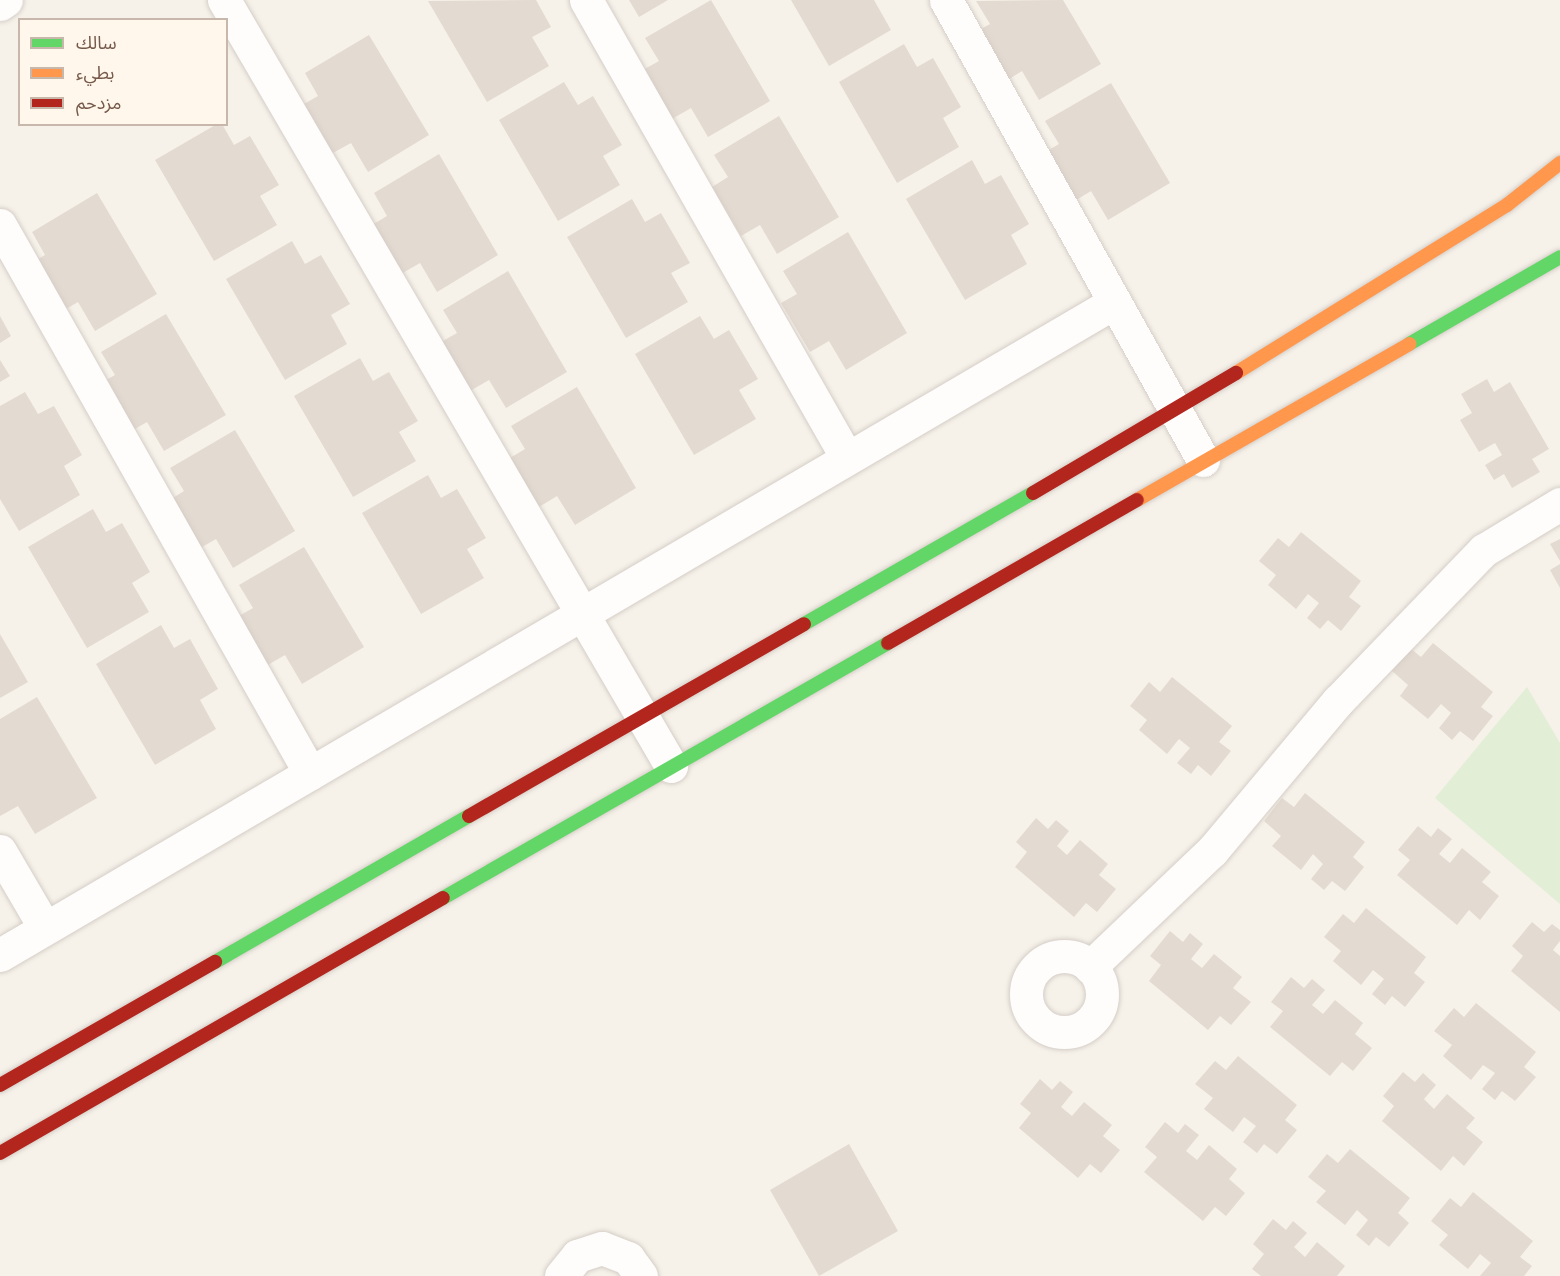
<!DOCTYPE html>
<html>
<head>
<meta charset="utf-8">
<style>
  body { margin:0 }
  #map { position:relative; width:1560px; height:1276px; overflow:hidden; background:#f6f2ea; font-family:"Archivo Narrow","Noto Sans Arabic",sans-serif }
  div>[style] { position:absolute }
  .green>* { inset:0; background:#e2eed5 }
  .building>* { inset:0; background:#e3dad1 }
  .roads { filter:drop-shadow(0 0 2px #d5cec7) drop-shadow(0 0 2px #d5cec7) }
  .street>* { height:33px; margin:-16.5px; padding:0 16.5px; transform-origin:16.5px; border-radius:16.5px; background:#fefdfc }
  .street>.ring { margin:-16.5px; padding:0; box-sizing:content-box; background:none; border:33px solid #fefdfc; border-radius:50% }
  .fast>* { height:14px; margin:-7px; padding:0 7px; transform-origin:7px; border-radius:7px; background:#63d668 }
  .slow>* { height:14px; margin:-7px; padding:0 7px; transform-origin:7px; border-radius:7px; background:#ff974d }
  .jam>* { height:14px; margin:-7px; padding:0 7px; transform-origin:7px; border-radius:7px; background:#b3261e }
  span { translate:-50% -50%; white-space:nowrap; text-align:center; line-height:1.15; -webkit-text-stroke:4.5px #fff7eb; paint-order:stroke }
  .legend { position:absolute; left:18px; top:18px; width:210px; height:108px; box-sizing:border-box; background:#fff7eb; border:2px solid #c8b8ab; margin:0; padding:8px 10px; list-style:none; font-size:18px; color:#75594a }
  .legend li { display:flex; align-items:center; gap:12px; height:30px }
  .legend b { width:30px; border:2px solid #c8b8ab }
</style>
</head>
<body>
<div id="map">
  <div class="green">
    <i style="clip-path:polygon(1527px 687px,1560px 743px,1560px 904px,1435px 798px)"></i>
  </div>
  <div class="building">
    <i style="clip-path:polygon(536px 0,551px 27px,532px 37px,549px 66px,487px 102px,428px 1px)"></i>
    <i style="clip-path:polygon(629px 0,668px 0,639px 17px)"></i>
    <i style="clip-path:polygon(711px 0,770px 101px,708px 137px,691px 108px,672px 119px,643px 70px,659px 61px,645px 38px)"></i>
    <i style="clip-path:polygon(791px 0,874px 0,891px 30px,829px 66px)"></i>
    <i style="clip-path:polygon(1063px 0,1101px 64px,1039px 100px,1022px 71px,1003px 83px,974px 33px,990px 24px,976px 1px)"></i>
    <i style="clip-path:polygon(369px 35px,429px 135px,368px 172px,351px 143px,331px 154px,302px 105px,318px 96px,305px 73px)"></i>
    <i style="clip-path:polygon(904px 44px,917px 67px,933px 58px,961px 107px,943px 118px,959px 147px,897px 183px,839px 82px)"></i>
    <i style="clip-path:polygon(564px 82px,578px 105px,593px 96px,622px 145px,603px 156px,620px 185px,558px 221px,499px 120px)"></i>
    <i style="clip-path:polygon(1111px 83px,1170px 183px,1108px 220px,1091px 191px,1073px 202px,1044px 153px,1059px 144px,1045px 121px)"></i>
    <i style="clip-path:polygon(779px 116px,839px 217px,777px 254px,760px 225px,741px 236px,712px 187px,728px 177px,714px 155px)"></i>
    <i style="clip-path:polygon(217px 124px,222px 124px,234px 145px,250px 136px,279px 185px,260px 196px,277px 225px,214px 261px,155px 160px)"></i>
    <i style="clip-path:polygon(439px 154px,498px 255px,437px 292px,420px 263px,401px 274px,372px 225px,387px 216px,374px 193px)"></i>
    <i style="clip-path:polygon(972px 160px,985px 184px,1001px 175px,1029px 224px,1011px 235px,1027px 264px,965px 300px,906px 199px)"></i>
    <i style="clip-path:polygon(97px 193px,157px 294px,95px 331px,78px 302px,59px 313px,30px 264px,45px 255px,32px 232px)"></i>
    <i style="clip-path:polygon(632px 199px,645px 222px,661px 213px,690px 263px,671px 273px,688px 302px,626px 338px,567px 237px)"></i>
    <i style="clip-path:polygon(848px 232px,907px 333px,846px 370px,829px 341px,810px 352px,781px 303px,797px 294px,783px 271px)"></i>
    <i style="clip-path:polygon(292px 241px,305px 264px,321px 255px,350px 304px,331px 315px,347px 344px,285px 380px,226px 279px)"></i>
    <i style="clip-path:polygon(508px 271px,567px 372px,506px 408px,489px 380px,470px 391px,441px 342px,457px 333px,443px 310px)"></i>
    <i style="clip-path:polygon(166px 314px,226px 415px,164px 451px,147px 422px,128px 433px,99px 384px,115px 375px,101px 352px)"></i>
    <i style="clip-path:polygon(0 316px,11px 336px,0 343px)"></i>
    <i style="clip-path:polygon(700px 316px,714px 339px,729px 330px,758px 379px,739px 390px,756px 419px,694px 455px,635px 354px)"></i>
    <i style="clip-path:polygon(360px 358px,373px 381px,389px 372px,418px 421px,399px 432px,416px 461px,353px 497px,294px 396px)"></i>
    <i style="clip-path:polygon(0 360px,10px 376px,0 382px)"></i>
    <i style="clip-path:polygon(1487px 379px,1494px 392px,1510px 382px,1549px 449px,1532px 459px,1540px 472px,1512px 488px,1504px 474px,1494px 480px,1485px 465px,1502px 455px,1495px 443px,1479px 452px,1460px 420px,1472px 413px,1461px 394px)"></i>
    <i style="clip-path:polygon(577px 387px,636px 488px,575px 525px,557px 496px,539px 507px,510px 458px,525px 449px,511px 426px)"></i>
    <i style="clip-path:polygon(25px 392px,38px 414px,54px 406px,82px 455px,64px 466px,80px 495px,19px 531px,0 499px,0 406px)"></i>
    <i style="clip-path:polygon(235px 430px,295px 531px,233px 568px,216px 539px,197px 550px,168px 501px,184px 491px,170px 468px)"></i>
    <i style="clip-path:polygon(428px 475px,441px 498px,457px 489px,486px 538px,467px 549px,484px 578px,421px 614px,362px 513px)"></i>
    <i style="clip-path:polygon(93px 509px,106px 532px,122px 523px,150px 572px,132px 583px,149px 612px,87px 648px,28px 547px)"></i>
    <i style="clip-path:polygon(1301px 532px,1361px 581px,1349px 597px,1361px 606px,1341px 631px,1328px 620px,1320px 629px,1307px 618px,1319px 603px,1308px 594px,1296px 609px,1268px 585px,1276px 575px,1259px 561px,1278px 538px,1289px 547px)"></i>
    <i style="clip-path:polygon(1560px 539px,1560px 561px,1550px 544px)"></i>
    <i style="clip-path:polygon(304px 547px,364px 647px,302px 684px,285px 655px,266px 666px,237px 617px,253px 608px,239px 585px)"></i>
    <i style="clip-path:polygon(1560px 564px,1560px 588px,1550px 570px)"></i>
    <i style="clip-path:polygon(161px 625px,174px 648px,190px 639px,218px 689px,200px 700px,216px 729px,155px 765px,96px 664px)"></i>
    <i style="clip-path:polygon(0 634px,28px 682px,0 698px)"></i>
    <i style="clip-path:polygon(1433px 643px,1493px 692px,1481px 707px,1493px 716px,1473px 741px,1460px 731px,1452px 740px,1439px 728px,1451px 713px,1441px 704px,1428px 719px,1400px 696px,1408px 685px,1392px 671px,1410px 648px,1421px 657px)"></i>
    <i style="clip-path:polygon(1172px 677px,1232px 726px,1219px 742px,1231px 751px,1211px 776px,1198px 765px,1191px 774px,1177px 763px,1190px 748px,1179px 739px,1167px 754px,1139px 730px,1147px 720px,1130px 706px,1149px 682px,1160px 692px)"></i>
    <i style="clip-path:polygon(37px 697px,97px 798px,35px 834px,18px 806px,0 816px,0 719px)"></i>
    <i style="clip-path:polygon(1305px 793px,1365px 842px,1353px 857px,1364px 867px,1345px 891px,1332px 881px,1324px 890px,1311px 879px,1323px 864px,1313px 854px,1301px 870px,1272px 846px,1281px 836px,1264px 821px,1282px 798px,1294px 807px)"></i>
    <i style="clip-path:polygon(1036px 818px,1048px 829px,1056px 820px,1069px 831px,1057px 846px,1067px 855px,1080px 840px,1108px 864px,1099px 875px,1116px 889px,1097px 912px,1086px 903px,1074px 917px,1015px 867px,1027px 852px,1016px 842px)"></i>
    <i style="clip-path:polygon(1418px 826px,1431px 837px,1438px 828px,1452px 839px,1439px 854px,1450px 863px,1462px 848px,1491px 872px,1482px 882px,1499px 896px,1480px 920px,1469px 910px,1457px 925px,1397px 875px,1410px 860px,1398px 850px)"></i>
    <i style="clip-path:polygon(1366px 908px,1426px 957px,1414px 973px,1425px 982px,1405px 1007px,1392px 996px,1385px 1005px,1372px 994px,1384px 979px,1373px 970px,1361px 985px,1333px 961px,1341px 951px,1324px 937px,1343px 914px,1354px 923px)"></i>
    <i style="clip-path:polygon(1532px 922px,1544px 932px,1552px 924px,1560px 930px,1560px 941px,1553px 950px,1560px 956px,1560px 1012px,1511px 971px,1523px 956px,1512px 946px)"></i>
    <i style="clip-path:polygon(1170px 931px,1183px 942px,1190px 933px,1203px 944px,1191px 959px,1202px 968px,1214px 954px,1242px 977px,1233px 988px,1251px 1002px,1231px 1025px,1220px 1016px,1208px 1030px,1149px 981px,1161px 965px,1150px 956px)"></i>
    <i style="clip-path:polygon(1291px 977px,1304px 988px,1312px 979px,1325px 990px,1312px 1005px,1323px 1014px,1335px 1000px,1363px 1023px,1355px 1034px,1372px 1048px,1353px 1071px,1342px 1062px,1330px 1076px,1270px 1027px,1283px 1011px,1271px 1002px)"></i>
    <i style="clip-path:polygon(1476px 1003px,1536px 1052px,1524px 1067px,1536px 1077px,1515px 1101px,1502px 1091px,1495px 1100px,1482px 1089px,1495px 1073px,1483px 1065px,1471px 1080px,1443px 1056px,1452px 1045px,1434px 1031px,1454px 1008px,1464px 1017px)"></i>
    <i style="clip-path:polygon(1238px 1056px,1297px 1105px,1285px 1120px,1297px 1130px,1277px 1154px,1264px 1144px,1257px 1153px,1243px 1142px,1256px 1126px,1244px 1117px,1233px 1132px,1204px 1109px,1213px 1098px,1195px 1084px,1215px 1061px,1226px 1070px)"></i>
    <i style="clip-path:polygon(1403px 1072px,1415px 1082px,1423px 1073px,1436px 1085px,1424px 1099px,1434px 1109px,1447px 1094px,1475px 1118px,1466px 1128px,1483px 1142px,1464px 1166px,1453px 1156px,1441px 1171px,1382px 1121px,1394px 1106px,1383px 1096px)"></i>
    <i style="clip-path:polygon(1040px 1079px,1052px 1090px,1060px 1081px,1073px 1092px,1061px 1107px,1072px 1116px,1084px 1102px,1112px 1125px,1103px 1136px,1120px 1150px,1101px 1173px,1090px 1164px,1078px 1178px,1019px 1128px,1031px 1113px,1020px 1104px)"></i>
    <i style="clip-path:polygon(1165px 1122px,1178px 1133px,1185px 1124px,1199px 1135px,1186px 1151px,1197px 1160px,1209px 1145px,1237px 1169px,1229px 1179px,1245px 1193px,1226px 1216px,1215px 1207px,1203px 1221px,1144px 1172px,1157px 1157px,1145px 1147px)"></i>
    <i style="clip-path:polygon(849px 1144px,898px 1231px,819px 1276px,770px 1190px)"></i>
    <i style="clip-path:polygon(1350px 1149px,1410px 1198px,1398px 1213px,1409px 1223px,1389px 1247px,1376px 1237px,1369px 1246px,1356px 1235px,1368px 1220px,1357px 1210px,1345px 1225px,1316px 1202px,1326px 1191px,1308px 1177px,1327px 1154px,1338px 1163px)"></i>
    <i style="clip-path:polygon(1473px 1192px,1533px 1241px,1520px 1257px,1532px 1266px,1524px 1276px,1480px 1276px,1491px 1263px,1480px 1254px,1468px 1269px,1439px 1245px,1448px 1235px,1431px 1221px,1450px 1198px,1461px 1207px)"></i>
    <i style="clip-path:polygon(1273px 1219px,1286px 1230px,1293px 1221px,1307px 1233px,1294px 1247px,1305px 1257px,1317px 1242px,1345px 1266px,1337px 1276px,1261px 1276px,1252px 1269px,1264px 1254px,1253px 1244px)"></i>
  </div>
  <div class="roads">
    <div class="street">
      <i style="left:224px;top:0;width:887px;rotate:59.73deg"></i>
      <i style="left:586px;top:0;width:527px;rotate:60.32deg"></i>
      <i style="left:946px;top:0;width:527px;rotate:60.81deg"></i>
      <i style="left:0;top:4px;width:7px;rotate:-34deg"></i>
      <i style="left:0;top:225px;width:630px;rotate:60.5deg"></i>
      <i style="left:0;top:851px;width:89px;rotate:59.7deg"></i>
      <i style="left:0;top:955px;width:1292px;rotate:-30.36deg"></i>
      <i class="ring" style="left:1026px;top:956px;width:43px;height:43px"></i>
      <i style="left:1090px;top:967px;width:168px;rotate:-43.6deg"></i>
      <i style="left:1212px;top:851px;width:196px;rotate:-50deg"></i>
      <i style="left:1338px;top:701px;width:210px;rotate:-46deg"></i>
      <i style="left:1484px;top:550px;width:89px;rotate:-31.2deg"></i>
      <i style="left:561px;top:1276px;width:26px;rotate:-51deg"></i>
      <i style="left:577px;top:1256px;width:26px;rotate:-18deg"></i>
      <i style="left:602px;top:1248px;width:28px;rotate:21deg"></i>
      <i style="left:628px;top:1258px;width:22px;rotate:54deg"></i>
    </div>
    <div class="fast">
      <i style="left:1409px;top:344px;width:174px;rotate:-29.9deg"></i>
      <i style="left:804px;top:624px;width:264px;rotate:-29.8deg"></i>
      <i style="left:443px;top:898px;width:513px;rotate:-29.81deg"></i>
      <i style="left:215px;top:962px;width:293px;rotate:-29.9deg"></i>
    </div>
    <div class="slow">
      <i style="left:1236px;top:373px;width:319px;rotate:-31.8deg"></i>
      <i style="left:1507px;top:205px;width:68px;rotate:-38.4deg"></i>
      <i style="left:1137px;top:500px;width:314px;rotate:-29.8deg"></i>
    </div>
    <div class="jam">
      <i style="left:1033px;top:493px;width:236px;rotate:-30.6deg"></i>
      <i style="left:888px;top:643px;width:287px;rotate:-29.9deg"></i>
      <i style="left:469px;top:816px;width:386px;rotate:-29.8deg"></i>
      <i style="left:0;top:1085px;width:248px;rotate:-29.8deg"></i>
      <i style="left:0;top:1153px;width:511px;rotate:-29.93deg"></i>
    </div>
  </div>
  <ul class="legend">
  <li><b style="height:8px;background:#63d668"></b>سالك</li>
  <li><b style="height:8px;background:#ff974d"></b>بطيء</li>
  <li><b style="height:8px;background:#b3261e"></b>مزدحم</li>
  </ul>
</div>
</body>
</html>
